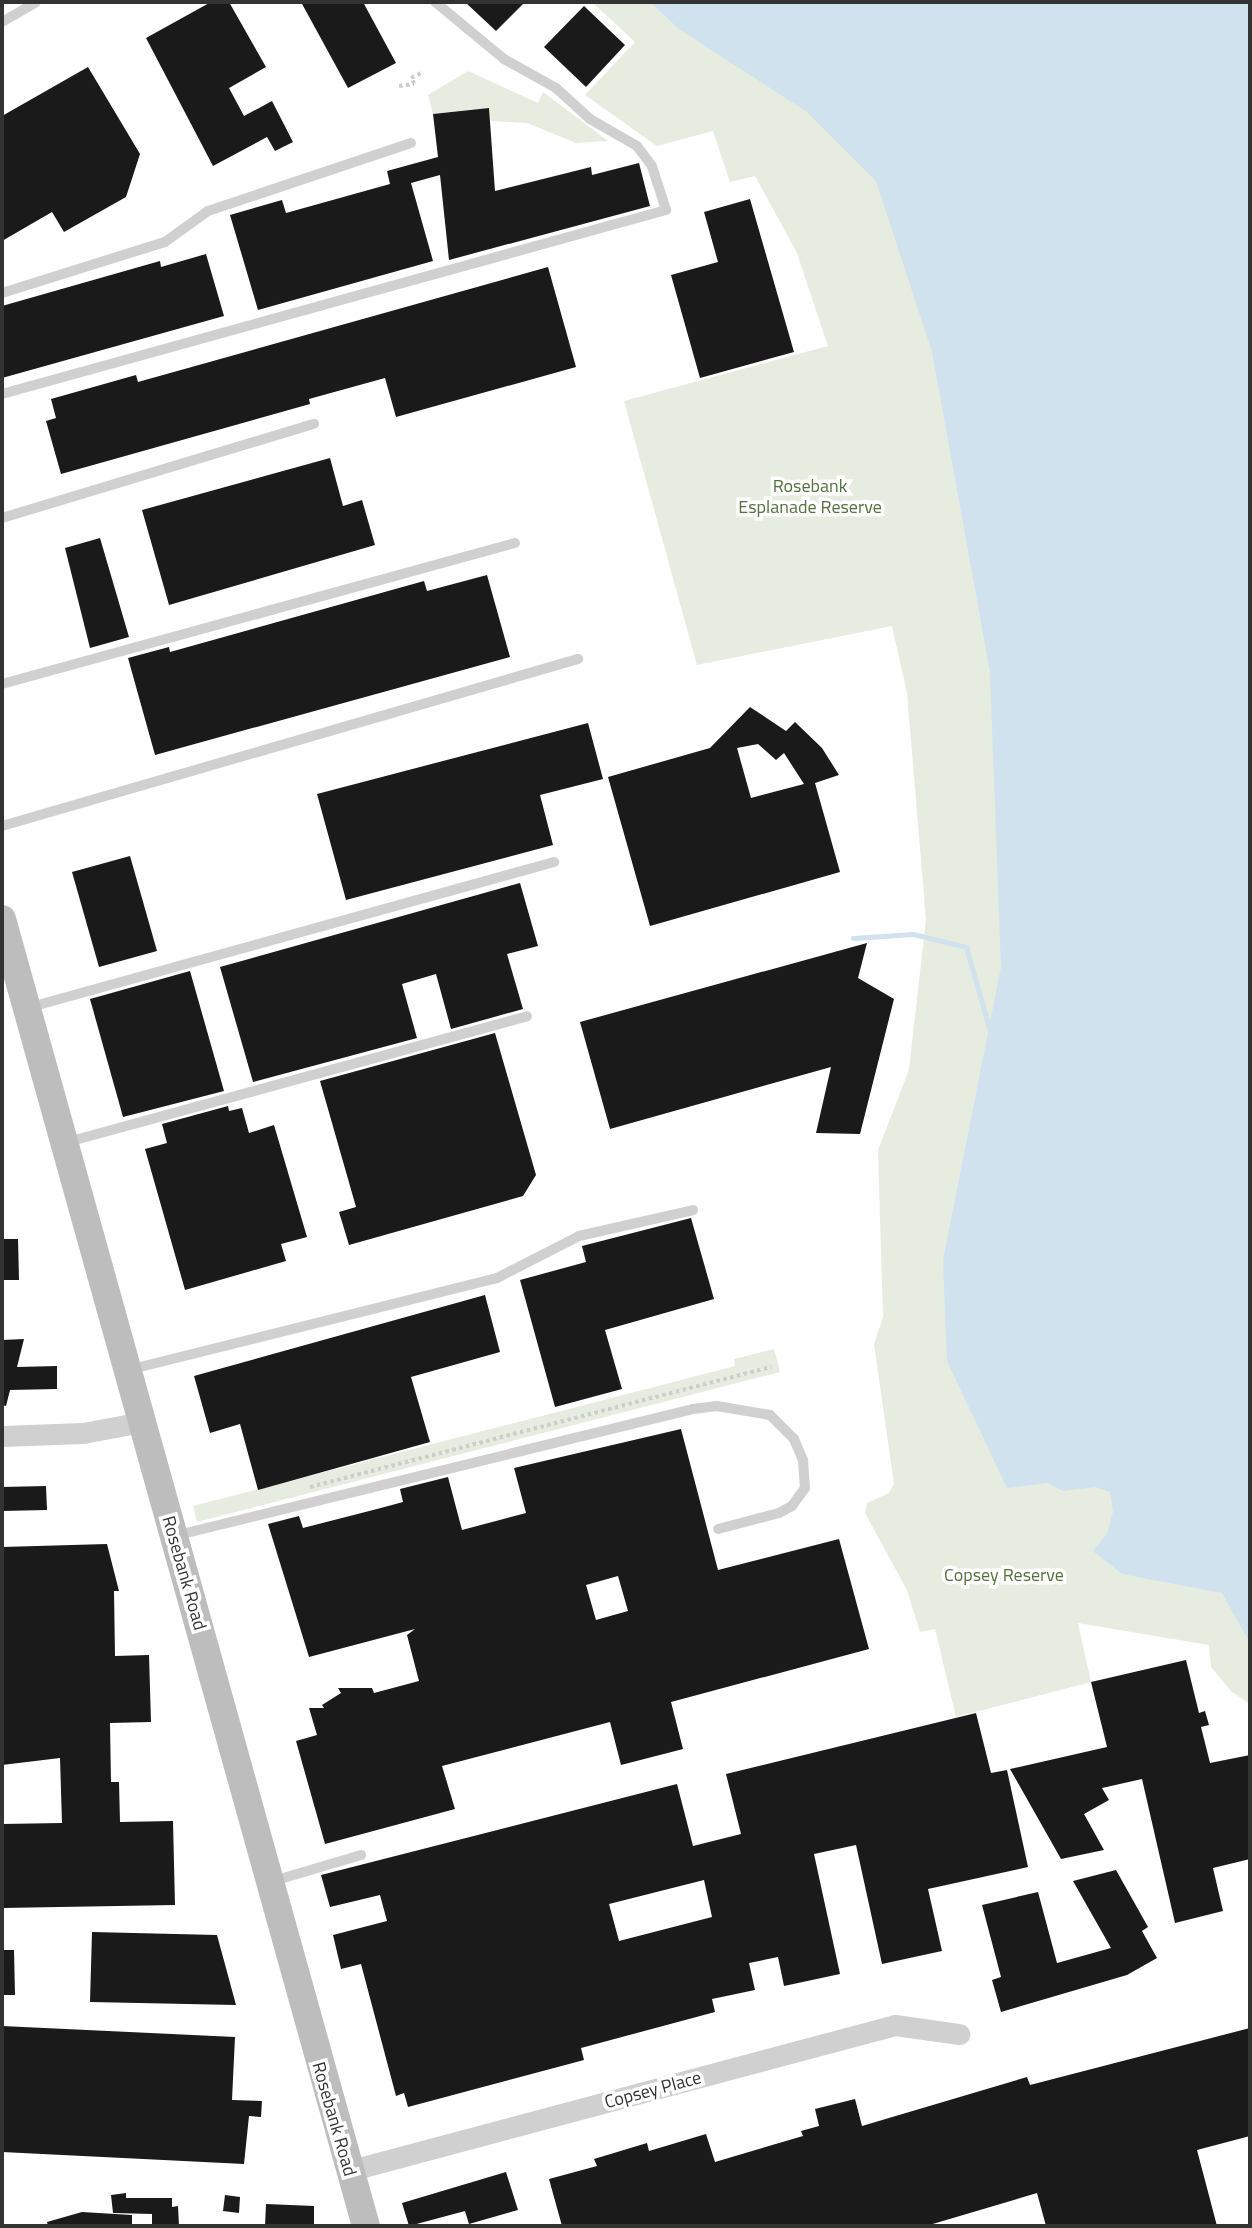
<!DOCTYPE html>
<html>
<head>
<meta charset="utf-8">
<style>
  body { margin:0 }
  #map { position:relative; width:1252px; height:2228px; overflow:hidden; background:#fff; font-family:"Titillium Web",sans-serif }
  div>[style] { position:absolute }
  .green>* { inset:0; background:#e6ecdf }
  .water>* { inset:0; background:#cfe2ee }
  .stream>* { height:5px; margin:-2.5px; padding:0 2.5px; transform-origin:2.5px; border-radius:2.5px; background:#cfe2ee }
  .building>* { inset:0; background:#1a1a1a }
  .path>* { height:3.5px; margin-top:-1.75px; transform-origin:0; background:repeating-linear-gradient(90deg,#cdcdcd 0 3.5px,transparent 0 7px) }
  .service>* { height:10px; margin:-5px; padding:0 5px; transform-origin:5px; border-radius:5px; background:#d0d0d0 }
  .minor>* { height:21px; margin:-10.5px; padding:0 10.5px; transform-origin:10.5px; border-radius:10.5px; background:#d0d0d0 }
  .secondary>* { height:28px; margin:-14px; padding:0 14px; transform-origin:14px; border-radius:14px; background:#bdbdbd }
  span { translate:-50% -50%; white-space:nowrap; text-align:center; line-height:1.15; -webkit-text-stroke:7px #fff; paint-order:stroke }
  .park-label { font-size:18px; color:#56703f }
  .street-label { font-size:18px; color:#333 }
  .frame { position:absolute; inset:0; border:4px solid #333; pointer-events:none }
</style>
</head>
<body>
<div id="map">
  <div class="green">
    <i style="clip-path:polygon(592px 2px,1250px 2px,1250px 1704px,1231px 1691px,1211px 1667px,1209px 1645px,1078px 1623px,1091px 1682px,956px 1717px,935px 1629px,920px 1632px,907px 1590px,865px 1513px,867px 1503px,889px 1493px,894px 1484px,874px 1344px,883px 1317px,878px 1150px,909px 1070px,926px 919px,907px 693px,892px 626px,697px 665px,624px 401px,828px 346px,797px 253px,755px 176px,730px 182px,713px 131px,657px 146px,585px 95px,635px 42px)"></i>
    <i style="clip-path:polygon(468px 71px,538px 103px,543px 92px,608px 141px,576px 143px,527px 123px,491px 121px,489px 108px,433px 114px,428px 95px)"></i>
    <i style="clip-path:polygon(774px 1349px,780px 1372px,197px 1522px,193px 1506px,735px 1366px,734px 1359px)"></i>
  </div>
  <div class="water">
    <i style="clip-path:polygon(650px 2px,1250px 2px,1250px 1643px,1222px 1593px,1122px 1574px,1093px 1551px,1107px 1534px,1113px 1512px,1110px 1492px,1095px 1487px,1063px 1491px,1047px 1483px,1007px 1488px,947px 1361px,943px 1260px,1001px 967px,990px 672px,932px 352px,876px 181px,807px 112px,679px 29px)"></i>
  </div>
  <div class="stream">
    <i style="left:853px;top:938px;width:60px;rotate:-3.8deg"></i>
    <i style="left:913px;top:934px;width:55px;rotate:13.8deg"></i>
    <i style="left:966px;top:947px;width:84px;rotate:74.1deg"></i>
  </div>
  <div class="building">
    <i style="clip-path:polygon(211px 2px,229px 2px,266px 67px,229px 88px,244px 116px,272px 101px,293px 142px,275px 151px,267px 137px,213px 166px,146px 38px)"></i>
    <i style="clip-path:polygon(301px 2px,363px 2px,396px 63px,348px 88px)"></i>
    <i style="clip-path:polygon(465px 2px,525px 2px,496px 31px)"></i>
    <i style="clip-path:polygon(584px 6px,625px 45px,586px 87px,544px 47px)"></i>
    <i style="clip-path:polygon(88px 67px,140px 154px,126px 197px,64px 232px,52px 212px,2px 241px,2px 116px)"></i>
    <i style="clip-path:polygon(489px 108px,495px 191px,591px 167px,592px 175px,639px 163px,650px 206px,449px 260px,440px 175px,411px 183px,433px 261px,258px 310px,230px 215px,282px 200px,286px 213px,390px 184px,387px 171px,438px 157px,433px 114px)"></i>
    <i style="clip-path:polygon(750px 199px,794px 352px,700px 378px,671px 275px,718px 262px,704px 212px)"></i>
    <i style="clip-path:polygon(206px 254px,224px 316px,2px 378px,2px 306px,160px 261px,161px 267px)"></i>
    <i style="clip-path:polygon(548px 267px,576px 367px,396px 417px,385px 378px,309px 399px,310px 404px,61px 474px,46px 421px,56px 418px,51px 399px,136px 375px,138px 382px)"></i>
    <i style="clip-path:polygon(330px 458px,343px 506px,362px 500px,375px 545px,169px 605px,142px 510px)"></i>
    <i style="clip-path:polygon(100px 538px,129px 637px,90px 648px,65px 548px)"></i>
    <i style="clip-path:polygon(487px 575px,510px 657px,155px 755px,128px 658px,169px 647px,170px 652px,424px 581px,427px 591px)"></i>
    <i style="clip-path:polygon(evenodd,750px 707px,786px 731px,795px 722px,822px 748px,839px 775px,815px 783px,840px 872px,650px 926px,608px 777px,710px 748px,750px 707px,758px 744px,776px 760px,784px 753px,804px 784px,751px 798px,737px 748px,758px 744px)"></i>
    <i style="clip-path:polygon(588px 723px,603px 779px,540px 795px,553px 845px,346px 900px,317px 794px)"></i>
    <i style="clip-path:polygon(130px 856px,157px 951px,99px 967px,72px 872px)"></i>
    <i style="clip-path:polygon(520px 883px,538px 946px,507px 954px,523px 1009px,451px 1029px,436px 974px,402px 984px,417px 1038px,253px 1082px,220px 967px)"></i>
    <i style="clip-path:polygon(867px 943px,858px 978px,894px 999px,860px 1134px,816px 1133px,831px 1067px,610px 1129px,580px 1022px)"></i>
    <i style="clip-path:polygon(190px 971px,224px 1091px,123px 1117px,90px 999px)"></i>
    <i style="clip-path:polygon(495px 1033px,536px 1175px,523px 1196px,349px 1245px,339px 1212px,356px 1207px,320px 1081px)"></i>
    <i style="clip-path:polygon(228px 1106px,229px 1111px,242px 1108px,249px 1133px,274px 1125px,307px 1237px,281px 1244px,286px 1261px,185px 1290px,145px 1149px,167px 1143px,162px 1124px)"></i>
    <i style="clip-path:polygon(691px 1218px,714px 1299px,605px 1330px,622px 1389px,555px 1407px,520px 1280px,586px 1262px,582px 1246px)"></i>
    <i style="clip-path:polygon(2px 1239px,18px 1239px,19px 1280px,2px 1280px)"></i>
    <i style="clip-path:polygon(485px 1295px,500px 1352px,411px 1377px,430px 1442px,258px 1490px,240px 1424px,210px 1433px,194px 1376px)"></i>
    <i style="clip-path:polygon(24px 1339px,17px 1367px,57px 1366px,57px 1389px,10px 1390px,6px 1406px,2px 1405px,2px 1340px)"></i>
    <i style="clip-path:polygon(evenodd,681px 1429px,718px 1570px,839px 1539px,869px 1649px,671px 1702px,683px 1749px,621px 1765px,610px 1722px,442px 1766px,455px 1809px,325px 1844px,296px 1741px,317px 1735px,309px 1708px,324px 1708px,322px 1705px,341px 1693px,338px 1688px,372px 1688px,374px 1693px,419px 1681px,407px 1635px,415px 1629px,309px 1657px,268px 1524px,299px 1516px,303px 1528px,377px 1509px,403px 1502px,400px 1489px,448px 1477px,462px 1530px,526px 1513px,514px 1468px,681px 1429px,618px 1576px,628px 1611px,596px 1620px,586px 1585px,618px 1576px)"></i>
    <i style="clip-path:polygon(46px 1486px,47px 1510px,2px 1511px,2px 1487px)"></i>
    <i style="clip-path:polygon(107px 1544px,119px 1591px,114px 1591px,115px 1656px,149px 1655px,151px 1722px,110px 1723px,111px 1782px,119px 1782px,120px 1822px,173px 1821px,175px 1905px,2px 1908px,2px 1824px,62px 1823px,60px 1758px,2px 1765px,2px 1547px)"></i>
    <i style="clip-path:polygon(1186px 1660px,1199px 1713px,1205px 1711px,1209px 1725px,1201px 1727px,1210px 1763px,1250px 1755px,1250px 1859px,1213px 1868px,1223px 1911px,1175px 1923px,1142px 1779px,1102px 1788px,1109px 1800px,1084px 1814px,1104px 1850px,1061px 1859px,1010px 1769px,1107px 1747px,1091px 1682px)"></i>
    <i style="clip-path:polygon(evenodd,976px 1713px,991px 1773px,1007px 1770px,1028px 1867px,928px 1889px,942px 1951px,882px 1964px,856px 1845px,814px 1854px,840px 1974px,784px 1986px,778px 1957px,749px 1963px,755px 1990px,712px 1999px,715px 2012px,581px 2048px,584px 2060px,408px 2107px,404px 2093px,396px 2096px,361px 1964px,341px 1969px,333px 1935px,387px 1921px,380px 1895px,330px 1907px,321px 1875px,677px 1784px,693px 1846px,741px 1834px,726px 1774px,976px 1713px,704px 1880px,712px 1917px,619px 1941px,609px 1904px,704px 1880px)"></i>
    <i style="clip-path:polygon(1116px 1870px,1148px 1927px,1142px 1931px,1157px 1958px,1127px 1975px,1001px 2012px,992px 1980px,1001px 1977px,982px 1905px,1038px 1892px,1057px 1963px,1111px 1948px,1073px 1881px)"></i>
    <i style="clip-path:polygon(92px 1932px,217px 1935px,236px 2005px,90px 2002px)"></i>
    <i style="clip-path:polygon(2px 1950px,14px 1950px,15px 1995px,2px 1995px)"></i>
    <i style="clip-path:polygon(2px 2026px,235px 2037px,232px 2100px,262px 2101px,261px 2117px,249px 2116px,244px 2164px,2px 2152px)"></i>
    <i style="clip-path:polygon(1250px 2028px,1250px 2136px,1197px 2150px,1217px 2226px,1046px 2226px,1037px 2193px,926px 2226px,562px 2226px,549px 2179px,597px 2166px,594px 2159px,647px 2143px,649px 2151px,706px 2134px,715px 2162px,803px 2136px,801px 2131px,819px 2126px,815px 2109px,855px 2099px,862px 2126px,1027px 2077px,1030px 2085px)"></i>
    <i style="clip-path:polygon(506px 2172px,518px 2210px,469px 2224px,465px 2211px,409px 2226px,402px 2203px)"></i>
    <i style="clip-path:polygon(126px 2193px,126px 2198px,172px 2198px,172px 2207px,178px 2206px,179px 2226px,152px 2226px,152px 2214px,113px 2213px,111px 2195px)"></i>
    <i style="clip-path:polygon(225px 2195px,240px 2197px,239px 2213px,223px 2211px)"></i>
    <i style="clip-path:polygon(266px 2204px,314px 2206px,314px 2226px,265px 2226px)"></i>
    <i style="clip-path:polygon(82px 2212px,132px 2215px,132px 2226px,48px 2226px,47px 2222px)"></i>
  </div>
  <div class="path">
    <i style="left:399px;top:86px;width:15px;rotate:-8deg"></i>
    <i style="left:414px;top:84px;width:7px;rotate:-117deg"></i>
    <i style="left:411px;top:78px;width:11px;rotate:-27deg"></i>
    <i style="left:310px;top:1487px;width:477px;rotate:-14.6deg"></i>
  </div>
  <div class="service">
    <i style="left:2px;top:22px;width:39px;rotate:-30deg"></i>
    <i style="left:2px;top:293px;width:171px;rotate:-17.4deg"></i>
    <i style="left:165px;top:242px;width:53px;rotate:-35.8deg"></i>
    <i style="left:208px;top:211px;width:214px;rotate:-18.5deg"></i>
    <i style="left:2px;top:394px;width:689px;rotate:-15.49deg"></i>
    <i style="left:666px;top:210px;width:46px;rotate:-107.7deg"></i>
    <i style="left:652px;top:166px;width:25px;rotate:-127deg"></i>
    <i style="left:637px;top:146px;width:54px;rotate:-150.1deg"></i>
    <i style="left:590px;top:119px;width:46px;rotate:-137.6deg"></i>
    <i style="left:556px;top:88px;width:60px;rotate:-150.9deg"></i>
    <i style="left:504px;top:59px;width:89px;rotate:-140.4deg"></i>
    <i style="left:2px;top:518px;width:326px;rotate:-16.8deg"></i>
    <i style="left:2px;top:684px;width:532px;rotate:-15.37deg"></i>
    <i style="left:2px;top:826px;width:600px;rotate:-16.17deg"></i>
    <i style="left:27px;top:1008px;width:547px;rotate:-15.48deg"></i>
    <i style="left:64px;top:1143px;width:480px;rotate:-15.3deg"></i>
    <i style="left:128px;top:1370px;width:380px;rotate:-14deg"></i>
    <i style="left:497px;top:1278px;width:92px;rotate:-27.1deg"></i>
    <i style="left:579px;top:1236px;width:117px;rotate:-12.8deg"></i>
    <i style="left:174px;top:1536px;width:534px;rotate:-13.75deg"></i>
    <i style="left:693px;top:1409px;width:24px;rotate:-7deg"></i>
    <i style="left:717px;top:1406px;width:54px;rotate:9.6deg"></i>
    <i style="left:770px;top:1415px;width:34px;rotate:45deg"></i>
    <i style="left:794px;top:1439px;width:23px;rotate:67deg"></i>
    <i style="left:803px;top:1460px;width:28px;rotate:86deg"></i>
    <i style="left:805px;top:1488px;width:22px;rotate:126deg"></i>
    <i style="left:792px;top:1506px;width:15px;rotate:152deg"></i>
    <i style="left:779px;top:1513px;width:63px;rotate:165.3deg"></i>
    <i style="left:270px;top:1882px;width:95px;rotate:-16.5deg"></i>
  </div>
  <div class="minor">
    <i style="left:2px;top:1436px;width:81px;rotate:-2.1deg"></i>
    <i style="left:83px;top:1433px;width:60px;rotate:-10.6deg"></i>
    <i style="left:348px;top:2171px;width:566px;rotate:-14.94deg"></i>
    <i style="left:895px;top:2025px;width:65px;rotate:8deg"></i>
  </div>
  <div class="secondary">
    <i style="left:2px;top:919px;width:1357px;rotate:74.44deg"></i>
  </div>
  <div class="park-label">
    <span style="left:810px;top:497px">Rosebank<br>Esplanade Reserve</span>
    <span style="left:1004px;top:1575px">Copsey Reserve</span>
  </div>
  <div class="street-label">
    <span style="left:184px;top:1573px;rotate:74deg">Rosebank Road</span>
    <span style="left:653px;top:2090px;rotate:-15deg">Copsey Place</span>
    <span style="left:334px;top:2119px;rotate:74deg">Rosebank Road</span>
  </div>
  <div class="frame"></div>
</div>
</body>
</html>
